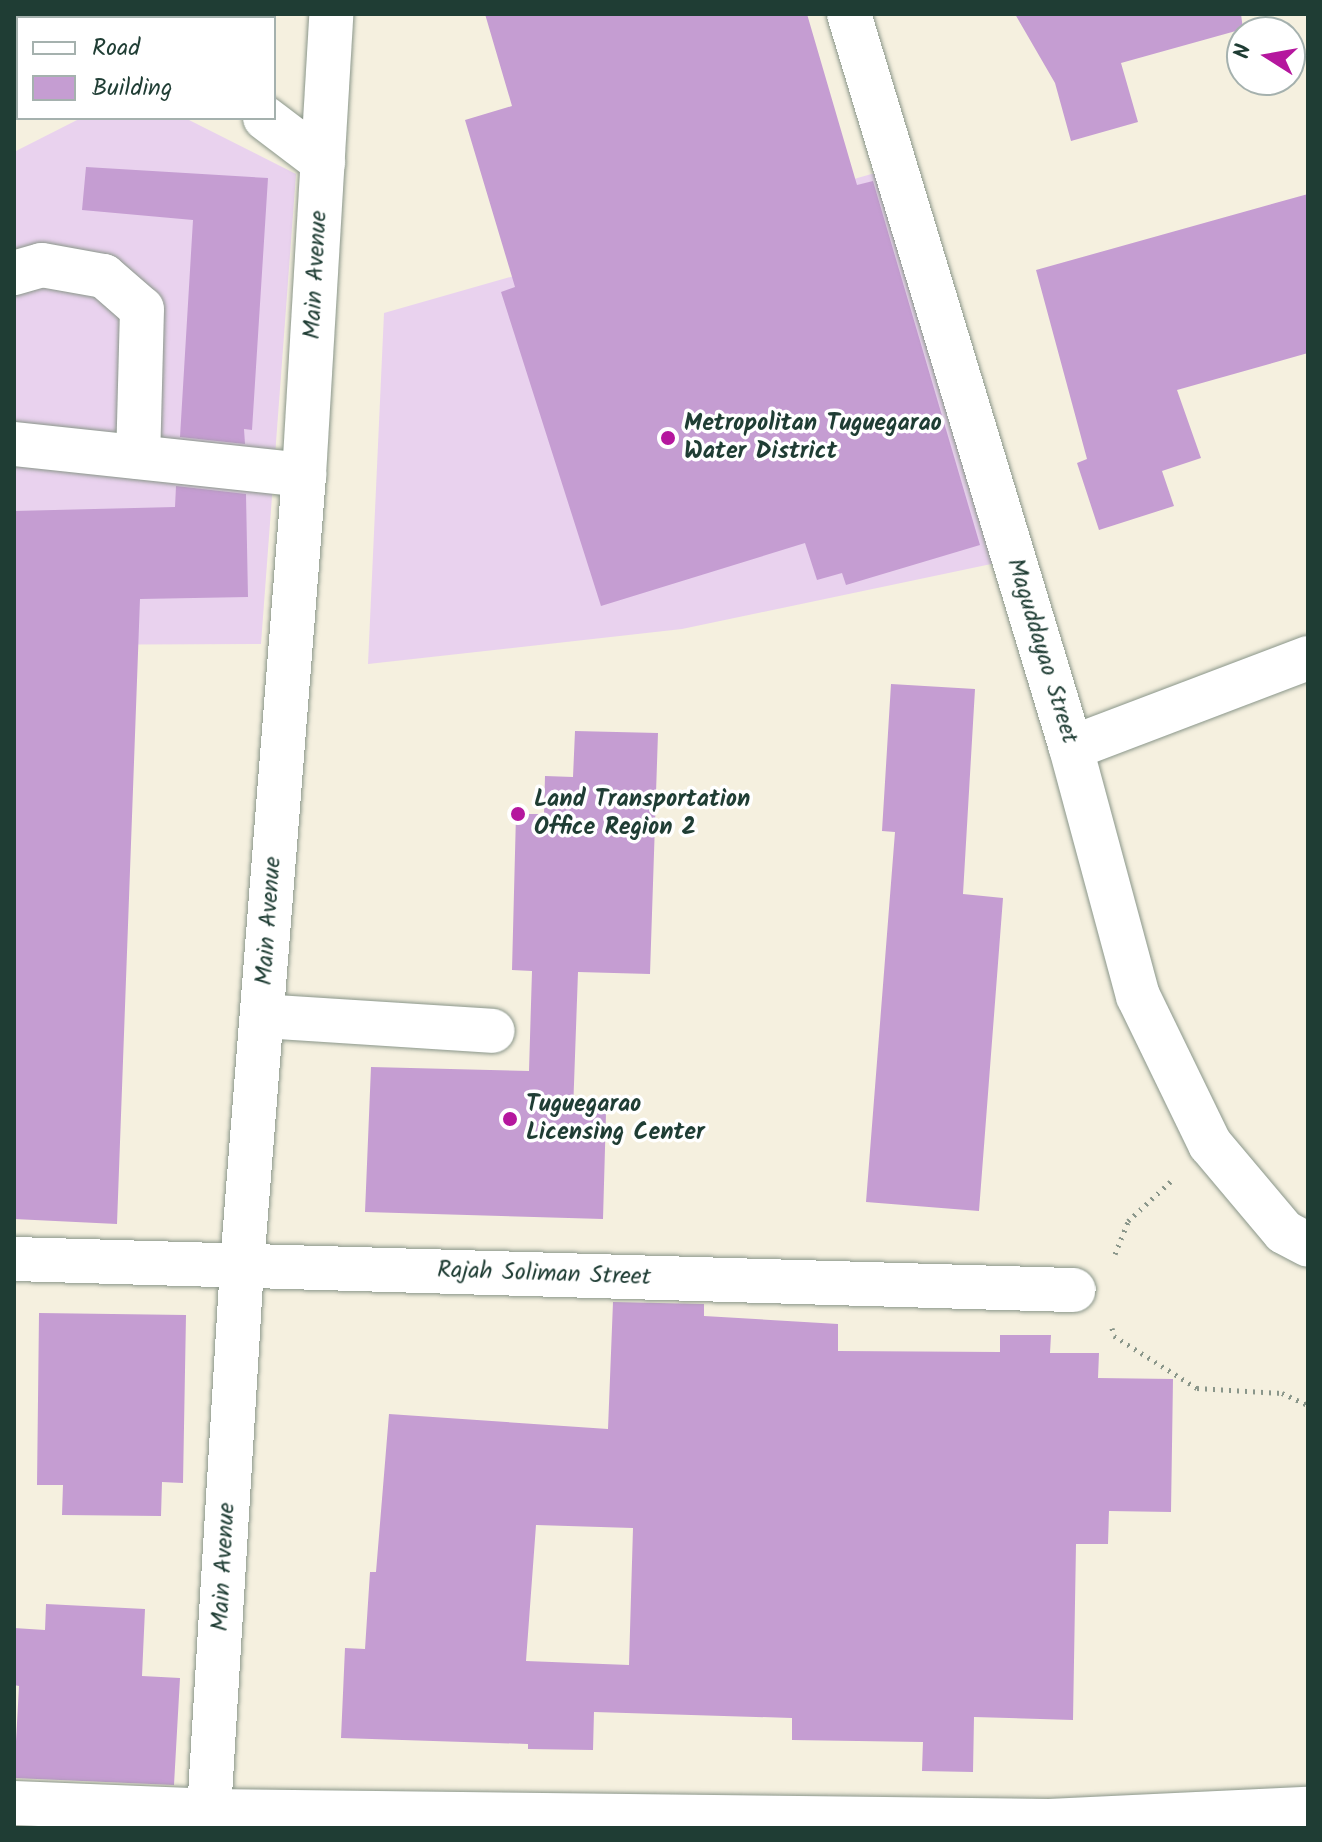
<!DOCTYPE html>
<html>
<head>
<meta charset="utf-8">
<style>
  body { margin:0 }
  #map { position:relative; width:1322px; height:1842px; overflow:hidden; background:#f5f0df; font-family:Kalam,sans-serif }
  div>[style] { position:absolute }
  .built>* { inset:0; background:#e9d2ee }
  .building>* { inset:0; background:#c59dd2 }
  .path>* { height:5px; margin-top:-2.5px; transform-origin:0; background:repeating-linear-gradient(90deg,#8a968a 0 2px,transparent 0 8px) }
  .roads { filter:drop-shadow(0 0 2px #8a968a) drop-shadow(0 0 2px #8a968a) }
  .minor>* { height:44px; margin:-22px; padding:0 22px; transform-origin:22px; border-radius:22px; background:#fff }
  .major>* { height:44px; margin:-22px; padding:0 22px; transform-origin:22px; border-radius:22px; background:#fff }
  .dots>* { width:22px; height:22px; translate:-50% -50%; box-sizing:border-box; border:4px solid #fff; border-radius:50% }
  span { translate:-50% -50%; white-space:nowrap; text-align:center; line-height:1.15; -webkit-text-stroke:7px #fff; paint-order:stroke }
  .street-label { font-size:24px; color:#1f3d34 }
  .poi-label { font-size:24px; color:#1f3d34; font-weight:700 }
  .left { translate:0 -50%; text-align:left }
  .frame { position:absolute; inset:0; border:16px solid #1f3d34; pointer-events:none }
  .legend { position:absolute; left:16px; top:16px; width:260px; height:104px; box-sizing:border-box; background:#fff; border:2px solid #a5b1ae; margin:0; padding:10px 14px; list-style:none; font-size:24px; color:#1f3d34 }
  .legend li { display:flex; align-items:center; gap:16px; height:40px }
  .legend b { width:40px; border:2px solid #a5b1ae }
  .north { position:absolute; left:1226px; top:16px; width:80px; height:80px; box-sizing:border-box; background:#fff; border:2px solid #a5b1ae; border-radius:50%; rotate:281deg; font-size:22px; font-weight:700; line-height:32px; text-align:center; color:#1f3d34 }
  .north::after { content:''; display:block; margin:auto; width:28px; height:36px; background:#b5179e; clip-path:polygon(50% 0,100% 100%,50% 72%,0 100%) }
</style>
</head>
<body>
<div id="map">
  <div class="built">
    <i style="clip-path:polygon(81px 118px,185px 118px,296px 174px,261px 644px,14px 645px,14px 152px)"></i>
    <i style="clip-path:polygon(875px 173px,996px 563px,682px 629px,368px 664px,384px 313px)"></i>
  </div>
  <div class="building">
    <i style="clip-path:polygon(485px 14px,807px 14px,857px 185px,873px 181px,980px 545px,846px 585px,842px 573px,817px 580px,805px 543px,601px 606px,501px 292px,515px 287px,465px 120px,512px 106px)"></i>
    <i style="clip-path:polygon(1015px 14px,1241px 14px,1243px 29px,1121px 63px,1138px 122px,1071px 141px,1055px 83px)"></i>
    <i style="clip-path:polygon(86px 167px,268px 178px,252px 430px,244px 429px,245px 444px,180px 437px,193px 220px,82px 210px)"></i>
    <i style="clip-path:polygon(1308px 194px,1308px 353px,1177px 390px,1201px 458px,1162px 471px,1174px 506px,1099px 530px,1077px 463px,1087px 459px,1036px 270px)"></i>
    <i style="clip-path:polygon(176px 486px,246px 494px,248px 597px,140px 599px,117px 1224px,14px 1219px,14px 511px,175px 507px)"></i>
    <i style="clip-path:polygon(891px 684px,975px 689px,963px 894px,1003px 898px,979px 1211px,866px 1202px,895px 832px,882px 831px)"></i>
    <i style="clip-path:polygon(575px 731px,658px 733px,650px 974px,578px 972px,573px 1112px,606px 1113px,603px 1219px,365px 1212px,371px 1067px,529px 1071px,532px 971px,512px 970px,516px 814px,544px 814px,545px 776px,573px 777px)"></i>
    <i style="clip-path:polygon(evenodd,613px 1302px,704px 1304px,704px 1316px,838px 1324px,838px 1351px,1000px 1352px,1000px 1335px,1051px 1335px,1050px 1353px,1099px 1353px,1098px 1378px,1173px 1379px,1171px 1512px,1109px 1511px,1108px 1544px,1076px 1544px,1073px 1720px,974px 1717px,973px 1772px,922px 1771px,923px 1742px,792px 1740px,792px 1718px,594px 1712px,593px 1750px,528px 1749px,528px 1744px,341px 1738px,345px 1648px,365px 1649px,370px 1572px,376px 1572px,389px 1414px,608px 1429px,613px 1302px,536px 1525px,633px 1528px,629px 1665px,526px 1661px,536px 1525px)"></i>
    <i style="clip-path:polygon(39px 1313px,186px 1315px,183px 1483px,162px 1482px,161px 1516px,62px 1515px,63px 1485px,37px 1485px)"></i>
    <i style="clip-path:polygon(46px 1604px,145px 1609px,142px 1676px,180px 1678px,174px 1785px,14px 1778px,19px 1686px,14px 1685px,14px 1628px,45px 1630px)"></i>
  </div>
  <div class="path">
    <i style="left:1115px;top:1254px;width:35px;rotate:-68deg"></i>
    <i style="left:1128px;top:1221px;width:59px;rotate:-42.9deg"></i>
    <i style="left:1112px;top:1328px;width:8px;rotate:76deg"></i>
    <i style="left:1114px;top:1336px;width:98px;rotate:32.1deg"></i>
    <i style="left:1197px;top:1388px;width:85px;rotate:3.4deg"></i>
    <i style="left:1282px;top:1393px;width:29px;rotate:25deg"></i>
  </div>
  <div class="roads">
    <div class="minor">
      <i style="left:849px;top:14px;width:767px;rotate:73.17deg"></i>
      <i style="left:1071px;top:748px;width:257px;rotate:74.9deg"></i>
      <i style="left:1138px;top:996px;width:165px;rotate:64.1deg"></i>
      <i style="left:1210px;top:1144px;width:115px;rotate:49.9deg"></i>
      <i style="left:1284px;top:1232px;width:27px;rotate:28deg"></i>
      <i style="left:265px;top:118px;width:73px;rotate:37.2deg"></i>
      <i style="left:14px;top:273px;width:29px;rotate:-16deg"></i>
      <i style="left:42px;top:265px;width:63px;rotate:10.1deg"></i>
      <i style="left:104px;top:276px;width:50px;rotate:41deg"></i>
      <i style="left:142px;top:309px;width:148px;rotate:91.5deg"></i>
      <i style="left:14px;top:444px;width:292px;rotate:6.1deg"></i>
      <i style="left:1071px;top:748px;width:254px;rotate:-20.8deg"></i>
      <i style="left:262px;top:1016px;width:231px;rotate:3.7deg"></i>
      <i style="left:14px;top:1259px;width:1060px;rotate:1.68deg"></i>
      <i style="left:14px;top:1803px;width:195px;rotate:2.3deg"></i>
      <i style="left:209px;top:1811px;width:840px;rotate:0.68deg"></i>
      <i style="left:1049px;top:1821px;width:259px;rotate:-2.7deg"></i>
      <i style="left:208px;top:1828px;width:564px;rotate:-86.54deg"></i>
      <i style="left:242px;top:1265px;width:792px;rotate:-85.51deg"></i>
      <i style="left:304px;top:475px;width:462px;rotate:-86.6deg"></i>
    </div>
    <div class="major">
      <i style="left:129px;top:18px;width:8px;rotate:-30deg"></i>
      <i style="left:14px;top:87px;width:5px;rotate:-37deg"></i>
    </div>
  </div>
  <div class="dots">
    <i style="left:668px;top:438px;background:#b5179e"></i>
    <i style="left:518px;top:814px;background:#b5179e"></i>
    <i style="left:510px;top:1119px;background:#b5179e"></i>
  </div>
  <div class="street-label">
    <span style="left:316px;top:275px;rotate:-87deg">Main Avenue</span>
    <span style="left:1042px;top:651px;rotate:73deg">Maguddayao Street</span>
    <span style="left:269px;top:921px;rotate:-86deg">Main Avenue</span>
    <span style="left:544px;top:1274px;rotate:2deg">Rajah Soliman Street</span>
    <span style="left:224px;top:1567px;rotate:-87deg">Main Avenue</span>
  </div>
  <div class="poi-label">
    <span class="left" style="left:684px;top:438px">Metropolitan Tuguegarao<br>Water District</span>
    <span class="left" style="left:534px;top:814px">Land Transportation<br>Office Region 2</span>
    <span class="left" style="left:526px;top:1119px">Tuguegarao<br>Licensing Center</span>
  </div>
  <div class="frame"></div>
  <ul class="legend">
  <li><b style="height:10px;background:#fff"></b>Road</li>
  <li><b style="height:22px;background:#c59dd2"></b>Building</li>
  </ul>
  <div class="north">N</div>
</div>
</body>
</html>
